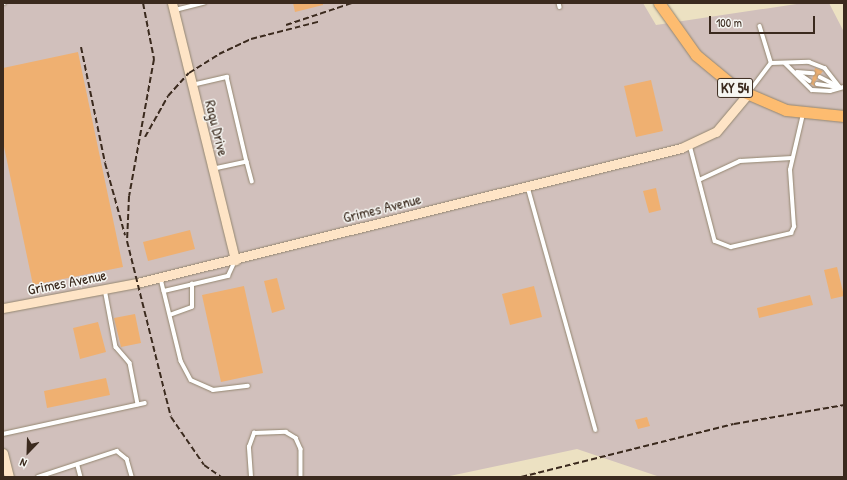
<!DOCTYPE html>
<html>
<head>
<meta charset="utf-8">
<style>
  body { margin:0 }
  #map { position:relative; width:847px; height:480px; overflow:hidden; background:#ece1c2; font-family:"Patrick Hand",sans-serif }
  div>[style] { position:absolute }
  .industrial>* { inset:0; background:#d1c0bc }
  .building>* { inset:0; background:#efb071 }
  .roads { filter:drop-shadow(0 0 1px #948670) drop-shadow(0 0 1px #948670) }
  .lane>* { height:3.5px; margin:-1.75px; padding:0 1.75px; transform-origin:1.75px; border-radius:1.75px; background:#fff }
  .secondary>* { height:9px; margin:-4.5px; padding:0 4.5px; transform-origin:4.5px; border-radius:4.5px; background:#fee4c6 }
  .primary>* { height:11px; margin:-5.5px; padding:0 5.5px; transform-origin:5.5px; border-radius:5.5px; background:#fdbc70 }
  .rail>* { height:2px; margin-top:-1px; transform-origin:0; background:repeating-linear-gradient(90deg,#3b2a1e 0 6px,transparent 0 9px) }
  span { translate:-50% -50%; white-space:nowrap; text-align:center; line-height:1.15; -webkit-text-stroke:3px #f6f6f2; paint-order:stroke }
  .shield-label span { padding:1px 3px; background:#f6f6f2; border:1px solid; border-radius:3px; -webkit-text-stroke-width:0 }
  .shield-label { font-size:14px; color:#3b2a1e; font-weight:700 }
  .street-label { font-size:15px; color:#3b2a1e }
  .frame { position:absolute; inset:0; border:4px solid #3b2a1e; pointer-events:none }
  .north { position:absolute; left:8px; top:432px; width:40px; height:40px; -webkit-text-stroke:3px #f6f6f2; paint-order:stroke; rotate:203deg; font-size:11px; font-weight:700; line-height:16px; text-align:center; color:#3b2a1e }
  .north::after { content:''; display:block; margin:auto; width:14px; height:18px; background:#3b2a1e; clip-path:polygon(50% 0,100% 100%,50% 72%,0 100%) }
  .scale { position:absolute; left:709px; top:16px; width:106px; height:18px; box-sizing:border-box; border:2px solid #3b2a1e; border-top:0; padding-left:5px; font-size:12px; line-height:14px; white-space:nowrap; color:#3b2a1e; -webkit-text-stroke:3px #f6f6f2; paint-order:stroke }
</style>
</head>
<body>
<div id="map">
  <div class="industrial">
    <i style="clip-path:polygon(3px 3px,643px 3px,656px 25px,803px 3px,829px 3px,844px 32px,844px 477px,660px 477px,577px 449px,445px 477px,3px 477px)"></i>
  </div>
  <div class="building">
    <i style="clip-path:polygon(293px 3px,323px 3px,323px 5px,295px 12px)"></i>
    <i style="clip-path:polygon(78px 52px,123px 267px,33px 285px,3px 142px,3px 68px)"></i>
    <i style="clip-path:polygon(815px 68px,823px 71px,814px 83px,816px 87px,811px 84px)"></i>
    <i style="clip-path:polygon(651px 80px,663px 131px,636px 137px,624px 86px)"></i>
    <i style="clip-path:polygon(656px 188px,661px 210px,649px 213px,643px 191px)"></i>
    <i style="clip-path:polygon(190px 230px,195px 249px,148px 261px,143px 242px)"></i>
    <i style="clip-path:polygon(837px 267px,844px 296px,831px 299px,824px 270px)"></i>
    <i style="clip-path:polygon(277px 278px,285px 309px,272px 313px,264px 281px)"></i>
    <i style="clip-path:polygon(244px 286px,263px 373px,221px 382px,202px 295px)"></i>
    <i style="clip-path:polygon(534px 286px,542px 317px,510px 325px,502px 294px)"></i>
    <i style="clip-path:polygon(810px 295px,813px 305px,759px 318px,757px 308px)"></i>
    <i style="clip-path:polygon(135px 314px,141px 343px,121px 347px,114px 318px)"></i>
    <i style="clip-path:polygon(98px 322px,106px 352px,80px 359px,73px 328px)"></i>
    <i style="clip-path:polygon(106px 378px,110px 395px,47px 408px,44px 391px)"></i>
    <i style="clip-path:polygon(647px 417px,650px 426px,638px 429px,635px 420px)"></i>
  </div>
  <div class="roads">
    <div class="lane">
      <i style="left:3px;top:3px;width:1px"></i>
      <i style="left:559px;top:3px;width:4px;rotate:76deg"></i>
      <i style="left:175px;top:10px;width:30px;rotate:-14deg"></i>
      <i style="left:760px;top:26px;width:39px;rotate:73deg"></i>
      <i style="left:785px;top:63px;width:38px;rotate:45deg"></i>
      <i style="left:812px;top:90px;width:18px;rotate:3deg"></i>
      <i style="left:830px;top:91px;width:15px;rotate:-16deg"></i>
      <i style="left:797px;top:72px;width:16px;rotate:4deg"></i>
      <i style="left:798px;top:73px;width:14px;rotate:34deg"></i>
      <i style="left:820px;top:77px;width:20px;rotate:27deg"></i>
      <i style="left:817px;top:84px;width:22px;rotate:8deg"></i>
      <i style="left:192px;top:85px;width:36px;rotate:-13deg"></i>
      <i style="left:227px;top:77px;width:87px;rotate:76.8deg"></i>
      <i style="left:247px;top:162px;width:34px;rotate:168deg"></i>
      <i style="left:749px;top:92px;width:36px;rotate:-53deg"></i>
      <i style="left:771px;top:63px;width:38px;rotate:-2deg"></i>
      <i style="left:809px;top:62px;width:17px;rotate:21deg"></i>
      <i style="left:825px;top:68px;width:24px;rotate:52deg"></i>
      <i style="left:690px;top:145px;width:99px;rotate:75.4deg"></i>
      <i style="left:715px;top:241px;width:17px;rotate:21deg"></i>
      <i style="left:731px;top:247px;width:62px;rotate:-13.1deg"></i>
      <i style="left:791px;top:233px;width:7px;rotate:-63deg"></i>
      <i style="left:794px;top:227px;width:57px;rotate:-94deg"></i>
      <i style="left:790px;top:170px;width:57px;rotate:-76.9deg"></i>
      <i style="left:247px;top:162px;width:20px;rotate:75deg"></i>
      <i style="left:699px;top:180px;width:45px;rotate:-24.9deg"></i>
      <i style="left:740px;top:161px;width:52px;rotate:-3.3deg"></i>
      <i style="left:528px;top:187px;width:252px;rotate:74.4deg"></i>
      <i style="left:161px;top:279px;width:12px;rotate:76deg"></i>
      <i style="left:164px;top:291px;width:66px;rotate:-13.2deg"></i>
      <i style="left:228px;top:276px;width:17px;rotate:-65deg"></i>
      <i style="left:105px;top:289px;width:59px;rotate:79.3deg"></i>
      <i style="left:116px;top:347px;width:21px;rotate:49deg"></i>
      <i style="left:130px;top:363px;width:42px;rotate:79deg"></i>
      <i style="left:164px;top:291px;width:72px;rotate:76.3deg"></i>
      <i style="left:181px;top:361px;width:21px;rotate:62deg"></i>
      <i style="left:191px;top:380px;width:24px;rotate:24deg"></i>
      <i style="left:213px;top:390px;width:35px;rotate:-7deg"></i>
      <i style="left:170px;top:315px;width:23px;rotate:-20deg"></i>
      <i style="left:192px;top:307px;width:23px;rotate:-90deg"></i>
      <i style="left:3px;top:434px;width:145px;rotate:-12.3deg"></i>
      <i style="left:78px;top:466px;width:11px;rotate:75deg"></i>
      <i style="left:38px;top:477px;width:83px;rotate:-18.2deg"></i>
      <i style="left:117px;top:451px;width:13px;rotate:39deg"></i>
      <i style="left:127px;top:459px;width:19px;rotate:74deg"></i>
      <i style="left:251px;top:477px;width:30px;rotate:-94deg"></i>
      <i style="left:249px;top:447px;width:15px;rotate:-70deg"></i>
      <i style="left:254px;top:433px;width:32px;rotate:-2deg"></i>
      <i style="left:286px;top:432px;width:12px;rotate:31deg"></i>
      <i style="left:296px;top:438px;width:12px;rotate:66deg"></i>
      <i style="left:301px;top:449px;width:28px;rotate:90deg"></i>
    </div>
    <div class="secondary">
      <i style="left:172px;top:3px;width:265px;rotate:76.2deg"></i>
      <i style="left:3px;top:308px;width:136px;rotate:-10.6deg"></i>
      <i style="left:137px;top:283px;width:561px;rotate:-13.94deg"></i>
      <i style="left:681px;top:148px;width:38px;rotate:-25deg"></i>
      <i style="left:716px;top:132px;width:48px;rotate:-50deg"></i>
      <i style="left:3px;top:453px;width:25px;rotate:76deg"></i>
    </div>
    <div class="primary">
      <i style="left:659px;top:3px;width:64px;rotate:54.6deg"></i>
      <i style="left:696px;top:55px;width:53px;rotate:39.7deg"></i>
      <i style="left:737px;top:89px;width:53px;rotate:23.2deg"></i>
      <i style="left:786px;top:110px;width:58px;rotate:5.9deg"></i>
    </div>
  </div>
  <div class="rail">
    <i style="left:143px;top:3px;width:57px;rotate:78.9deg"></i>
    <i style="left:154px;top:59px;width:139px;rotate:100.3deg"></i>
    <i style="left:129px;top:196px;width:45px;rotate:92.5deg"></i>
    <i style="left:127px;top:241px;width:181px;rotate:76deg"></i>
    <i style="left:171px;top:417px;width:58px;rotate:55.5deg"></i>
    <i style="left:204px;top:465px;width:21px;rotate:35deg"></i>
    <i style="left:286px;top:25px;width:70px;rotate:-18.4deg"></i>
    <i style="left:81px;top:47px;width:118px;rotate:78.3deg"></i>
    <i style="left:105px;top:163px;width:75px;rotate:74.5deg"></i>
    <i style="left:145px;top:137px;width:47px;rotate:-60.7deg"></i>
    <i style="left:168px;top:96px;width:31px;rotate:-48deg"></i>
    <i style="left:189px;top:73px;width:36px;rotate:-32deg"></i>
    <i style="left:219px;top:54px;width:35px;rotate:-25deg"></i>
    <i style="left:251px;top:39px;width:72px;rotate:-14.4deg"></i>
    <i style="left:521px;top:477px;width:219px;rotate:-14deg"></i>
    <i style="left:734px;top:424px;width:112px;rotate:-9.8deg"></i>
  </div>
  <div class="shield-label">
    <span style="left:735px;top:88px">KY 54</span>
  </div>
  <div class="street-label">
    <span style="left:217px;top:128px;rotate:76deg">Ragu Drive</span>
    <span style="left:382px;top:208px;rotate:-14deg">Grimes Avenue</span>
    <span style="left:67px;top:282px;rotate:-11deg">Grimes Avenue</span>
  </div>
  <div class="frame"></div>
  <div class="north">N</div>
  <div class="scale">100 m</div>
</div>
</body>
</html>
